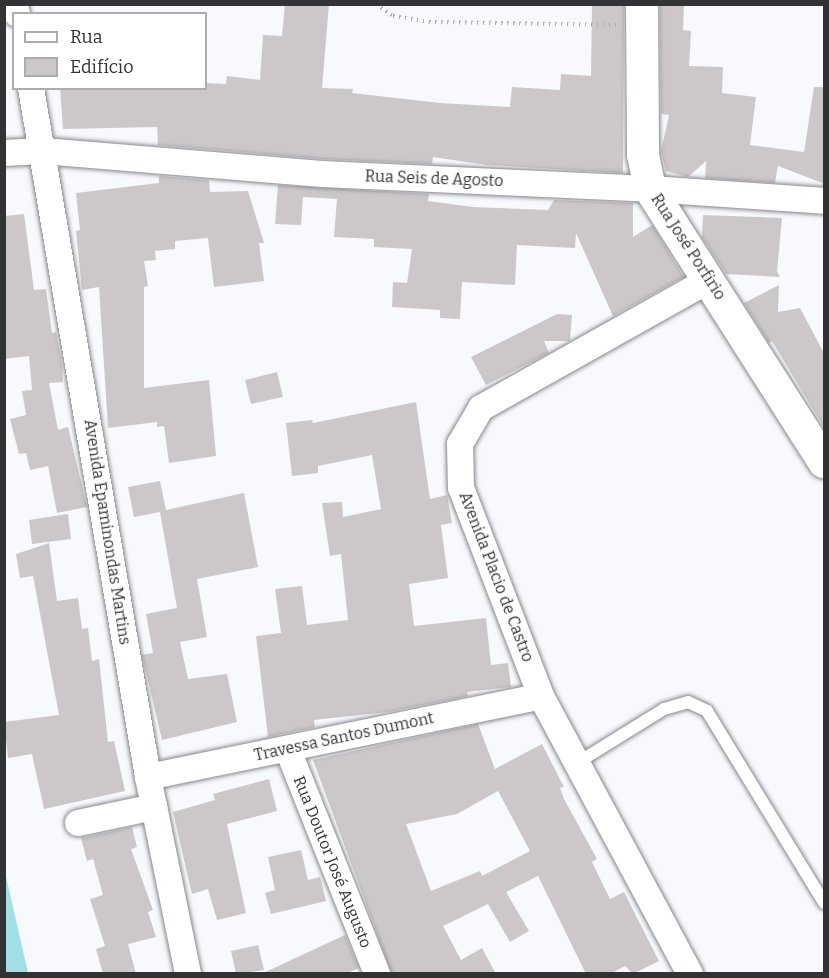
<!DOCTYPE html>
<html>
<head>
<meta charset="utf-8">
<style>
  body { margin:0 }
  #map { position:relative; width:829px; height:978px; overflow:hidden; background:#f7f9fd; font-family:Bitter,serif }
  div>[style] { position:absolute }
  .water>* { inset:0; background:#a3e0e6 }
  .building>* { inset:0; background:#ccc8ca }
  .path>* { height:4px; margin-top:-2px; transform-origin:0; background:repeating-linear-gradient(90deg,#aeafb3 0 1.5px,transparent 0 6px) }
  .roads { filter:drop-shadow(0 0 2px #87888c) drop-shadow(0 0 2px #87888c) }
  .service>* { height:12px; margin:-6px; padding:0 6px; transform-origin:6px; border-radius:6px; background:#fff }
  .minor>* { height:26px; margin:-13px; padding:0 13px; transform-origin:13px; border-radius:13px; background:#fff }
  .tertiary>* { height:32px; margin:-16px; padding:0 16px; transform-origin:16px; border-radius:16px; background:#fff }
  span { translate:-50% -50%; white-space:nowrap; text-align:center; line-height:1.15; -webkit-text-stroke:4.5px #fff; paint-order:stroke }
  .street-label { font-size:16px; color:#323335 }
  .frame { position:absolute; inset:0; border:6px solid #323335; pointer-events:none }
  .legend { position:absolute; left:12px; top:12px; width:195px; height:78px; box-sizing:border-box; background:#fff; border:2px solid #adadae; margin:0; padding:8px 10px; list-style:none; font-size:18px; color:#323335 }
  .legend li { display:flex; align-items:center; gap:12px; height:30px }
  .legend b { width:30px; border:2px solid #adadae }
</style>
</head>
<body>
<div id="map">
  <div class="water">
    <i style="clip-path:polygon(5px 872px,28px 973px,5px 973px)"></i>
  </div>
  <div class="building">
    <i style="clip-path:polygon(285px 4px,329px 4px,322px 88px,353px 89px,352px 93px,440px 103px,510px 107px,512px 87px,560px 90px,561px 74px,591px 76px,592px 4px,624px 4px,623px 173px,487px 165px,433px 157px,432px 164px,323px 159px,158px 145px,157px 127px,63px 129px,60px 88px,206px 88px,206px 83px,226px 84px,227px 76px,260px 80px,263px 35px,282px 36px)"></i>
    <i style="clip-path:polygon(660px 4px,684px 4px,683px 30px,691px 31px,689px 66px,723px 67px,722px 93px,756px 97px,750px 145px,804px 152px,814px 87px,825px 87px,825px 184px,778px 166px,775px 183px,705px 178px,706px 161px,688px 177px,666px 171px,661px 151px,669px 115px,661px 114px)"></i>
    <i style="clip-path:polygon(159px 176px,209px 180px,210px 192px,248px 191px,264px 243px,259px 243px,264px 281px,214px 287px,208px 238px,175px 241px,175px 249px,155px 251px,156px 260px,144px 261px,148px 286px,144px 287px,144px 388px,209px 380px,216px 456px,169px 463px,164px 426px,157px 427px,157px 422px,108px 428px,99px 287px,82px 290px,76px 231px,80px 230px,76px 193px,159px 183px)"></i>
    <i style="clip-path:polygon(278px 185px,429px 194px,428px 201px,473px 207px,548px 210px,554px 200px,633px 203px,633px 237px,652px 225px,684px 277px,613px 316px,576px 233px,575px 248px,517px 245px,515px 285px,462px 282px,460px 319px,440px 318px,440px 310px,392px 307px,393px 282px,407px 283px,412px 249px,374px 247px,374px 239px,334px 237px,337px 199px,303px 197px,301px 225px,275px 224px)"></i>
    <i style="clip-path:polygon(24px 214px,34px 290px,46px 289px,52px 333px,56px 332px,62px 364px,63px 382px,49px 383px,58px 430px,68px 427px,87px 507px,57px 513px,48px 466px,30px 470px,26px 453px,19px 454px,10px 419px,26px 415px,22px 391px,32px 390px,29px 356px,4px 359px,4px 216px)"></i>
    <i style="clip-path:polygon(703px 215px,782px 218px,777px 271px,780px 277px,726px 274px,702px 237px)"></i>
    <i style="clip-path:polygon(779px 285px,778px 312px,800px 308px,825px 355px,825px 429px,772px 341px,769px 343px,744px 303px)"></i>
    <i style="clip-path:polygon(557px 314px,572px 315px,570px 341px,544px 341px,549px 353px,486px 385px,471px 357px)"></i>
    <i style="clip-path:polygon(277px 372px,283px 397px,251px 404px,245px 380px)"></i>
    <i style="clip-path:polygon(416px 402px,430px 499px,447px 495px,452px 523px,441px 525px,448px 578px,409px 584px,414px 626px,486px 618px,491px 665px,508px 663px,511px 687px,467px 692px,468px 696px,388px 712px,314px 720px,315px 727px,268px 737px,256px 636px,281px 633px,275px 589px,302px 586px,307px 625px,348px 620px,341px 554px,330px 556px,322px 503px,342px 502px,343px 517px,381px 509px,372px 455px,318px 466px,318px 473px,292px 476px,286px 423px,312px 420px,313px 423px)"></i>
    <i style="clip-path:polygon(160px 481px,166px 510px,244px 493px,258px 567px,197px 579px,207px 637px,180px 642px,188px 679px,227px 674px,237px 722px,162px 740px,142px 655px,153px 653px,146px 614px,177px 608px,160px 512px,134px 517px,128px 487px)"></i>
    <i style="clip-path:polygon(68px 514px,71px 539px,32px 544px,29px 520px)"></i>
    <i style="clip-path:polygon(49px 543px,57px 601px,78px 598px,82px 629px,88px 628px,92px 661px,99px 659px,108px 742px,114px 741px,125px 791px,44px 809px,32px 754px,8px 758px,4px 722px,59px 715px,33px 576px,20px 578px,16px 554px)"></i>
    <i style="clip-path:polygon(evenodd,478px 724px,495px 769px,542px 744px,564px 787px,560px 788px,564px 799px,597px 859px,592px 862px,610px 899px,624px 892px,659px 961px,633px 974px,625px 966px,610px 974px,586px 974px,538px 876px,506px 892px,529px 931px,510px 942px,488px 904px,443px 926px,461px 960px,482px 948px,496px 974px,392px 974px,313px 760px,478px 724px,498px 791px,530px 851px,482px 876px,480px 871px,431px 891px,406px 824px,457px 814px,498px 791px)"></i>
    <i style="clip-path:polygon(269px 779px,277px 811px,227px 824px,246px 913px,217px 920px,208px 889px,192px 894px,173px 812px,215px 800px,213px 794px)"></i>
    <i style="clip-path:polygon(132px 827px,137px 847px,131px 849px,153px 910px,148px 912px,156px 937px,128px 944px,136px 974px,103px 974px,96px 949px,105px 946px,90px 899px,103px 895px,93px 859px,87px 861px,81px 838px)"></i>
    <i style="clip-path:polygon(301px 850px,308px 880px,320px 877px,326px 901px,271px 914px,265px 893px,275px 890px,268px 857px)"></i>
    <i style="clip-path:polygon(345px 935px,359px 968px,345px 974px,261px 974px)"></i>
    <i style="clip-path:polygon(258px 945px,264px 970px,236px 974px,231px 951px)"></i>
  </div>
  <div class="path">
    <i style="left:376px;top:4px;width:21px;rotate:35deg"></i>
    <i style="left:393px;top:16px;width:36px;rotate:9deg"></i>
    <i style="left:429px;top:22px;width:189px;rotate:0.9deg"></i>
  </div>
  <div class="roads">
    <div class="service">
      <i style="left:577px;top:763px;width:102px;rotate:-31.8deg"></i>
      <i style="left:664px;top:709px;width:25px;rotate:-16deg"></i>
      <i style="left:688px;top:702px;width:21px;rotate:25deg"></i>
      <i style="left:707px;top:711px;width:225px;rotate:58.6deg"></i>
    </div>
    <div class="minor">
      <i style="left:15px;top:4px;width:10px;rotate:79deg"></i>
      <i style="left:31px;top:88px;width:699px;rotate:80.36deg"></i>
      <i style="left:148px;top:777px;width:201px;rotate:78.5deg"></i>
      <i style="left:4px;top:153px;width:39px;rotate:-3deg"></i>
      <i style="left:43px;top:151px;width:280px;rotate:4.7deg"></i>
      <i style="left:322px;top:174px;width:328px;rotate:2.6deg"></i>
      <i style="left:650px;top:189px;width:174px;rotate:3.9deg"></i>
      <i style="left:288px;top:750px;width:241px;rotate:68.3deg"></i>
      <i style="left:148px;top:777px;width:401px;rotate:-11.6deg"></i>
      <i style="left:78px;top:823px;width:78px;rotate:-11.9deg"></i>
      <i style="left:690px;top:974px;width:315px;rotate:-118.2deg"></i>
      <i style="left:541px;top:696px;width:223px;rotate:-111deg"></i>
      <i style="left:461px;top:488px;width:44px;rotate:-91.3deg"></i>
      <i style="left:460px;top:444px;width:42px;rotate:-59.7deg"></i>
      <i style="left:481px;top:408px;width:261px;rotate:-29.3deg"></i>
    </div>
    <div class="tertiary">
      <i style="left:642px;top:4px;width:151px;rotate:89.6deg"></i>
      <i style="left:643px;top:155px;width:35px;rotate:78deg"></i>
      <i style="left:650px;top:189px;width:324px;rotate:57.5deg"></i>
    </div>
  </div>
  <div class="street-label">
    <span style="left:434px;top:179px;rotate:2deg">Rua Seis de Agosto</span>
    <span style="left:688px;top:247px;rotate:57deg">Rua José Porfirio</span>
    <span style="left:107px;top:532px;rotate:81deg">Avenida Epaminondas Martins</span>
    <span style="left:496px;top:577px;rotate:69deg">Avenida Placio de Castro</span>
    <span style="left:344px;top:737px;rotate:-12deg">Travessa Santos Dumont</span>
    <span style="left:332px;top:862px;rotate:68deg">Rua Doutor José Augusto</span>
  </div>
  <div class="frame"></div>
  <ul class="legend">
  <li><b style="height:8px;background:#fff"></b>Rua</li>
  <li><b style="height:16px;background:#ccc8ca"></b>Edifício</li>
  </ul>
</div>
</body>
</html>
